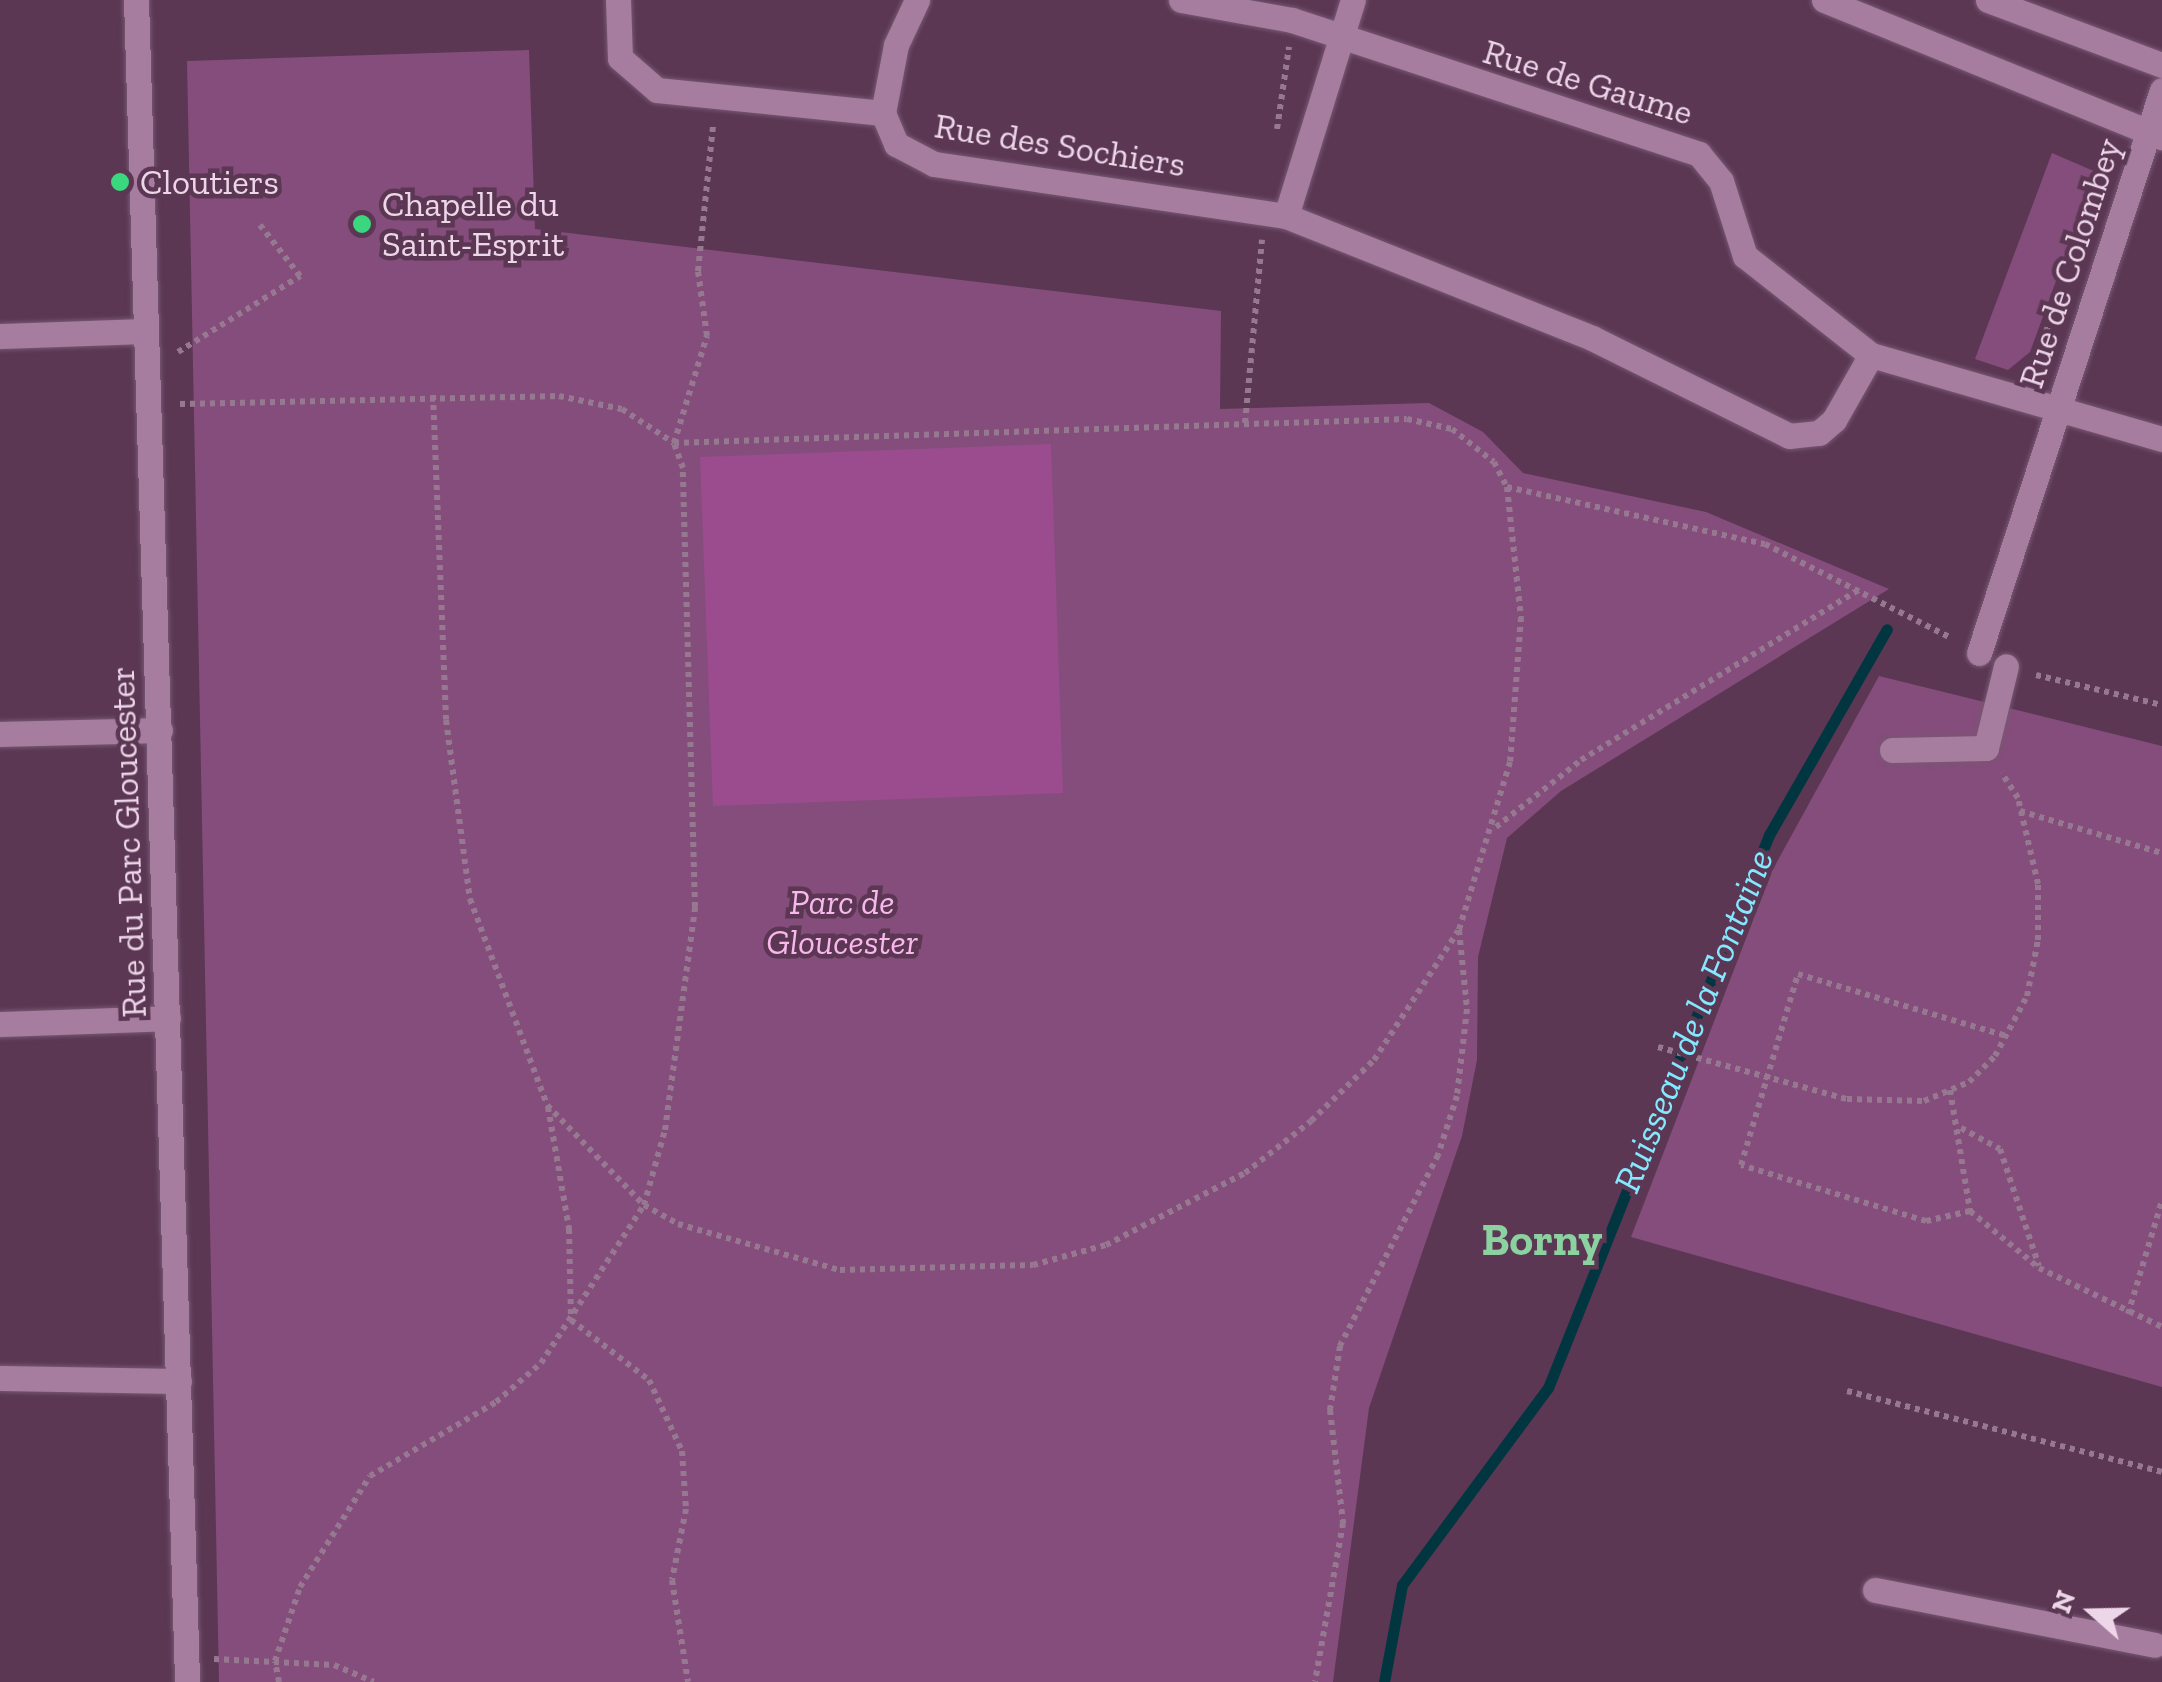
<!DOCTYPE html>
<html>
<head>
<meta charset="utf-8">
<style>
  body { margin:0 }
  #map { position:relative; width:2162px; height:1682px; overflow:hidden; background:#5b3754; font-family:"Zilla Slab",serif }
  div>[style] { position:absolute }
  .green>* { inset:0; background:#854d7c }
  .forest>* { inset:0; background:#9a4c8e }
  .stream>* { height:11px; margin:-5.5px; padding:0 5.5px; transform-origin:5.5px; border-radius:5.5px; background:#013640 }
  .path>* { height:6px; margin-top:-3px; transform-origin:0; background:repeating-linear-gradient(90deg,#977891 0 5px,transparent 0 10px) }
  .roads { filter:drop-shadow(0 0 2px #775871) drop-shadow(0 0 2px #775871) }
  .minor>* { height:25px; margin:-12.5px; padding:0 12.5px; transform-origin:12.5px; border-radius:12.5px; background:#a67d9e }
  .dots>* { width:28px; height:28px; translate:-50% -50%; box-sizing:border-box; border:5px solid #5b3754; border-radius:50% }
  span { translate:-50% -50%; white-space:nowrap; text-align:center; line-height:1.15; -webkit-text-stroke:9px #5b3754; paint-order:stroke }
  .street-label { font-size:35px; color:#edd6e8 }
  .poi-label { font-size:35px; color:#edd6e8 }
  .left { translate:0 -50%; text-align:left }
  .park-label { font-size:35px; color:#f8b8ec; font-style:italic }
  .water-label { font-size:38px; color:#84e8fe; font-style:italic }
  .district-label { font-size:45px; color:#8bd2a0; font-weight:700 }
  .north { position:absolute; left:2042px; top:1562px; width:100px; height:100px; -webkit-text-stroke:8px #5b3754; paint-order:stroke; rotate:290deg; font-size:28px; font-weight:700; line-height:40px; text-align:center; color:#edd6e8 }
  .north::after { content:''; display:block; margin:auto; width:35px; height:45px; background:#edd6e8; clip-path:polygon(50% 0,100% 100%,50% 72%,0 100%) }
</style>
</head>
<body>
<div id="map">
  <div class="green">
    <i style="clip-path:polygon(529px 50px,535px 229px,1221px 311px,1220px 409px,1429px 403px,1483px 432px,1523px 473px,1706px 512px,1889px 589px,1561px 791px,1507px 838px,1478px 957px,1477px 1060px,1462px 1136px,1369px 1408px,1333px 1682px,219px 1682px,187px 61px)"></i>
    <i style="clip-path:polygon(2052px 153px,2096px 172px,2030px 352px,2008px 370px,1975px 359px)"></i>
    <i style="clip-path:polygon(1879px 676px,2162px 746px,2162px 1387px,1631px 1237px,1772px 871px)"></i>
  </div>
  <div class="forest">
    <i style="clip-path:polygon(1051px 444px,1063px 793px,713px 806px,700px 457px)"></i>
  </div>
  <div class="stream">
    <i style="left:1384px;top:1682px;width:99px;rotate:-79.5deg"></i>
    <i style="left:1402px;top:1585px;width:245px;rotate:-53.5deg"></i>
    <i style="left:1548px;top:1388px;width:596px;rotate:-68.22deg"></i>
    <i style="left:1769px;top:835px;width:237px;rotate:-60.2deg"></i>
  </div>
  <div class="path">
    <i style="left:1277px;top:129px;width:83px;rotate:-81.7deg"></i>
    <i style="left:2051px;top:318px;width:20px;rotate:110deg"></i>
    <i style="left:2044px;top:337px;width:7px;rotate:16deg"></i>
    <i style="left:178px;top:352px;width:144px;rotate:-31.9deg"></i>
    <i style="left:300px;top:276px;width:65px;rotate:-128.1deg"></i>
    <i style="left:433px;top:395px;width:325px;rotate:87.7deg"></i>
    <i style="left:446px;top:720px;width:181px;rotate:82.4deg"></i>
    <i style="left:470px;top:899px;width:220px;rotate:69.5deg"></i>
    <i style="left:547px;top:1105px;width:139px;rotate:45.9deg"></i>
    <i style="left:644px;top:1205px;width:39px;rotate:29deg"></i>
    <i style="left:678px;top:1224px;width:168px;rotate:15.9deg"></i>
    <i style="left:840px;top:1270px;width:193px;rotate:-1.5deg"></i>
    <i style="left:1033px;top:1265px;width:76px;rotate:-15.3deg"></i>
    <i style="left:1106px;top:1245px;width:157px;rotate:-27.4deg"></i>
    <i style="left:1245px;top:1173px;width:84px;rotate:-38.2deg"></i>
    <i style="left:1311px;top:1121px;width:88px;rotate:-44.1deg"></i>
    <i style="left:1374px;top:1060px;width:154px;rotate:-56.9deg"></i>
    <i style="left:180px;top:404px;width:379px;rotate:-1.2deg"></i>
    <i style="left:559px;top:396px;width:64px;rotate:11.7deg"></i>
    <i style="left:622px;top:409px;width:62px;rotate:33.2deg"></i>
    <i style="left:674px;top:443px;width:733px;rotate:-1.88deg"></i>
    <i style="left:1407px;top:419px;width:46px;rotate:12.5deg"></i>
    <i style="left:1452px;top:429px;width:53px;rotate:38.2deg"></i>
    <i style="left:1494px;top:462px;width:28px;rotate:63deg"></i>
    <i style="left:1507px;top:487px;width:131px;rotate:83.9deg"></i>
    <i style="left:1521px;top:617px;width:145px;rotate:94.3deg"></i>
    <i style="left:1510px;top:762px;width:176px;rotate:106.9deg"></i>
    <i style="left:1459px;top:930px;width:79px;rotate:84.2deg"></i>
    <i style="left:1467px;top:1009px;width:88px;rotate:96.6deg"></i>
    <i style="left:1457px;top:1096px;width:62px;rotate:107.9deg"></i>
    <i style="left:1438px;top:1155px;width:215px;rotate:117.2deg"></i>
    <i style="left:1340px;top:1346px;width:65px;rotate:98.9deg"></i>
    <i style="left:1330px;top:1410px;width:114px;rotate:83.4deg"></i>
    <i style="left:1343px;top:1523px;width:161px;rotate:100deg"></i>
    <i style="left:1245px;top:423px;width:184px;rotate:-84.7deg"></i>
    <i style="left:1507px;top:487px;width:264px;rotate:12.5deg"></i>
    <i style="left:1765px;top:544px;width:208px;rotate:26.8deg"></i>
    <i style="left:2036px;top:675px;width:130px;rotate:13.4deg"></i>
    <i style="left:2020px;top:811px;width:148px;rotate:16.5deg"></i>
    <i style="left:1496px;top:827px;width:108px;rotate:-38.2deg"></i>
    <i style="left:1581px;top:760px;width:329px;rotate:-31.5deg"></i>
    <i style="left:1658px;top:1047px;width:196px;rotate:15.4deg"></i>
    <i style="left:1847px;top:1099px;width:77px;rotate:1.5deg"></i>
    <i style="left:1924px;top:1101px;width:49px;rotate:-22.9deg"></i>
    <i style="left:1969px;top:1082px;width:37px;rotate:-45deg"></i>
    <i style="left:1995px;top:1056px;width:68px;rotate:-61.9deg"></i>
    <i style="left:2027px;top:996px;width:57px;rotate:-78.9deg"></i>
    <i style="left:2038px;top:940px;width:56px;rotate:-90deg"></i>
    <i style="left:2038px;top:884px;width:88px;rotate:-103.1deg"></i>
    <i style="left:2018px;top:798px;width:30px;rotate:-123deg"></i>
    <i style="left:1950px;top:1090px;width:123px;rotate:80.6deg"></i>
    <i style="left:1970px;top:1211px;width:89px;rotate:39.6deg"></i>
    <i style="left:2039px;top:1268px;width:136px;rotate:25.6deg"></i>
    <i style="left:548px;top:1107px;width:124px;rotate:80.2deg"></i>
    <i style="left:569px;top:1229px;width:91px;rotate:88.7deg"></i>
    <i style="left:571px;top:1320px;width:98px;rotate:37.6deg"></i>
    <i style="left:649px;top:1380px;width:78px;rotate:65.1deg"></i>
    <i style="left:682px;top:1451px;width:58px;rotate:86.1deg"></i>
    <i style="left:686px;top:1509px;width:72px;rotate:101.2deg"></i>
    <i style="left:672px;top:1580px;width:103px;rotate:81.1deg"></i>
    <i style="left:1961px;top:1128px;width:44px;rotate:28.3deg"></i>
    <i style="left:2000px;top:1149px;width:123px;rotate:71.6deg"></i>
    <i style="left:1970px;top:1211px;width:45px;rotate:167.2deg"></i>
    <i style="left:1926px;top:1221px;width:193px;rotate:-163.2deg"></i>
    <i style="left:1741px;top:1165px;width:199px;rotate:-73.4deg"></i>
    <i style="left:1798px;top:974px;width:217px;rotate:16.6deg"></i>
    <i style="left:2128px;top:1314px;width:118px;rotate:-73.3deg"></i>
    <i style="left:1847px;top:1391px;width:325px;rotate:14.4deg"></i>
    <i style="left:214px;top:1659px;width:120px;rotate:2.9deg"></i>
    <i style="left:334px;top:1665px;width:43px;rotate:23deg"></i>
    <i style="left:279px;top:1682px;width:21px;rotate:-101deg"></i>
    <i style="left:275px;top:1661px;width:78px;rotate:-71.3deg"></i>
    <i style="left:300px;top:1587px;width:131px;rotate:-57.8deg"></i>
    <i style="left:370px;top:1476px;width:146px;rotate:-30.4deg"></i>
    <i style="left:496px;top:1402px;width:60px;rotate:-40.9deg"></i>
    <i style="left:541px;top:1363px;width:189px;rotate:-56.9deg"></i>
    <i style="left:644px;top:1205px;width:78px;rotate:-74.4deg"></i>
    <i style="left:665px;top:1130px;width:225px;rotate:-82.3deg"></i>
    <i style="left:695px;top:907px;width:439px;rotate:-91.6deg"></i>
    <i style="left:683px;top:468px;width:27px;rotate:-110deg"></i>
    <i style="left:674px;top:443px;width:112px;rotate:-72.9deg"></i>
    <i style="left:707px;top:336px;width:66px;rotate:-97.9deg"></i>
    <i style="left:698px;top:271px;width:145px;rotate:-84.1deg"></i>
  </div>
  <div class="roads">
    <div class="minor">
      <i style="left:136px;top:0;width:1683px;rotate:88.26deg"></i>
      <i style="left:618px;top:0;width:58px;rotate:88deg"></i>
      <i style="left:620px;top:58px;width:49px;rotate:40.9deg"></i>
      <i style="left:657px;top:90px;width:227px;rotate:5.8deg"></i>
      <i style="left:883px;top:113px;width:34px;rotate:67deg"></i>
      <i style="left:896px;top:144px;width:43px;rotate:27.8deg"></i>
      <i style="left:934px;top:164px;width:356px;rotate:8.4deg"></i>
      <i style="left:1286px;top:216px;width:329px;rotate:21.7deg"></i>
      <i style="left:1592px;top:338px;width:220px;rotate:26.4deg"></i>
      <i style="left:1789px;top:436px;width:30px;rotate:-6deg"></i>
      <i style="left:1819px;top:433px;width:20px;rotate:-41deg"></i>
      <i style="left:1834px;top:420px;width:75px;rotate:-60.4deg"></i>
      <i style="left:1181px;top:0;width:113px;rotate:10.2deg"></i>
      <i style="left:1292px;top:20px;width:428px;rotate:18.2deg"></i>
      <i style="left:1699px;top:154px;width:35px;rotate:51deg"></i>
      <i style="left:1721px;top:181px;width:79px;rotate:72.3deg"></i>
      <i style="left:1745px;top:256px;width:160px;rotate:38.2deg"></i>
      <i style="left:1871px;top:355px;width:303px;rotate:16.1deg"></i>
      <i style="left:1824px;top:0;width:365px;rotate:22.1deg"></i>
      <i style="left:1988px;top:0;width:186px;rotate:20.5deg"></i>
      <i style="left:883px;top:113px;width:69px;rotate:-79.2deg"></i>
      <i style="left:896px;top:45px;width:50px;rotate:-65deg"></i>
      <i style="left:1286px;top:216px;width:226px;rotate:-72.8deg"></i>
      <i style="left:0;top:336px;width:146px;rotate:-2deg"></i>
      <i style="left:1979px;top:653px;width:592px;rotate:-71.99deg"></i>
      <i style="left:0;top:734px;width:160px;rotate:-1.4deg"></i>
      <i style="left:1892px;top:750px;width:94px;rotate:-1.2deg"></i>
      <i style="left:1986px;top:748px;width:84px;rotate:-76.3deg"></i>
      <i style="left:0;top:1024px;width:168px;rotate:-2deg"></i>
      <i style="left:0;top:1378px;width:179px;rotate:1deg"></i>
      <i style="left:1875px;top:1590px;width:285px;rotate:11.1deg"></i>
    </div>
  </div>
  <div class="dots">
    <i style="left:120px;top:182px;background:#3bd77f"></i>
    <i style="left:362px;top:224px;background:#3bd77f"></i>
  </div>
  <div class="street-label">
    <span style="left:1588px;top:82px;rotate:17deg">Rue de Gaume</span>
    <span style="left:1060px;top:145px;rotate:9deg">Rue des Sochiers</span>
    <span style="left:2070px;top:263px;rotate:-72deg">Rue de Colombey</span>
    <span style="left:128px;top:842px;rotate:-92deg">Rue du Parc Gloucester</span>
  </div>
  <div class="poi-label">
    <span class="left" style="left:140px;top:182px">Cloutiers</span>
    <span class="left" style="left:382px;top:224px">Chapelle du<br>Saint-Esprit</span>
  </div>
  <div class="park-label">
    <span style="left:842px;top:922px">Parc de<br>Gloucester</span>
  </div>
  <div class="water-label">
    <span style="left:1694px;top:1021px;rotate:-68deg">Ruisseau de la Fontaine</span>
  </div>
  <div class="district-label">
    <span style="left:1542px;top:1241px">Borny</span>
  </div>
  <div class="north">N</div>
</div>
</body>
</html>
